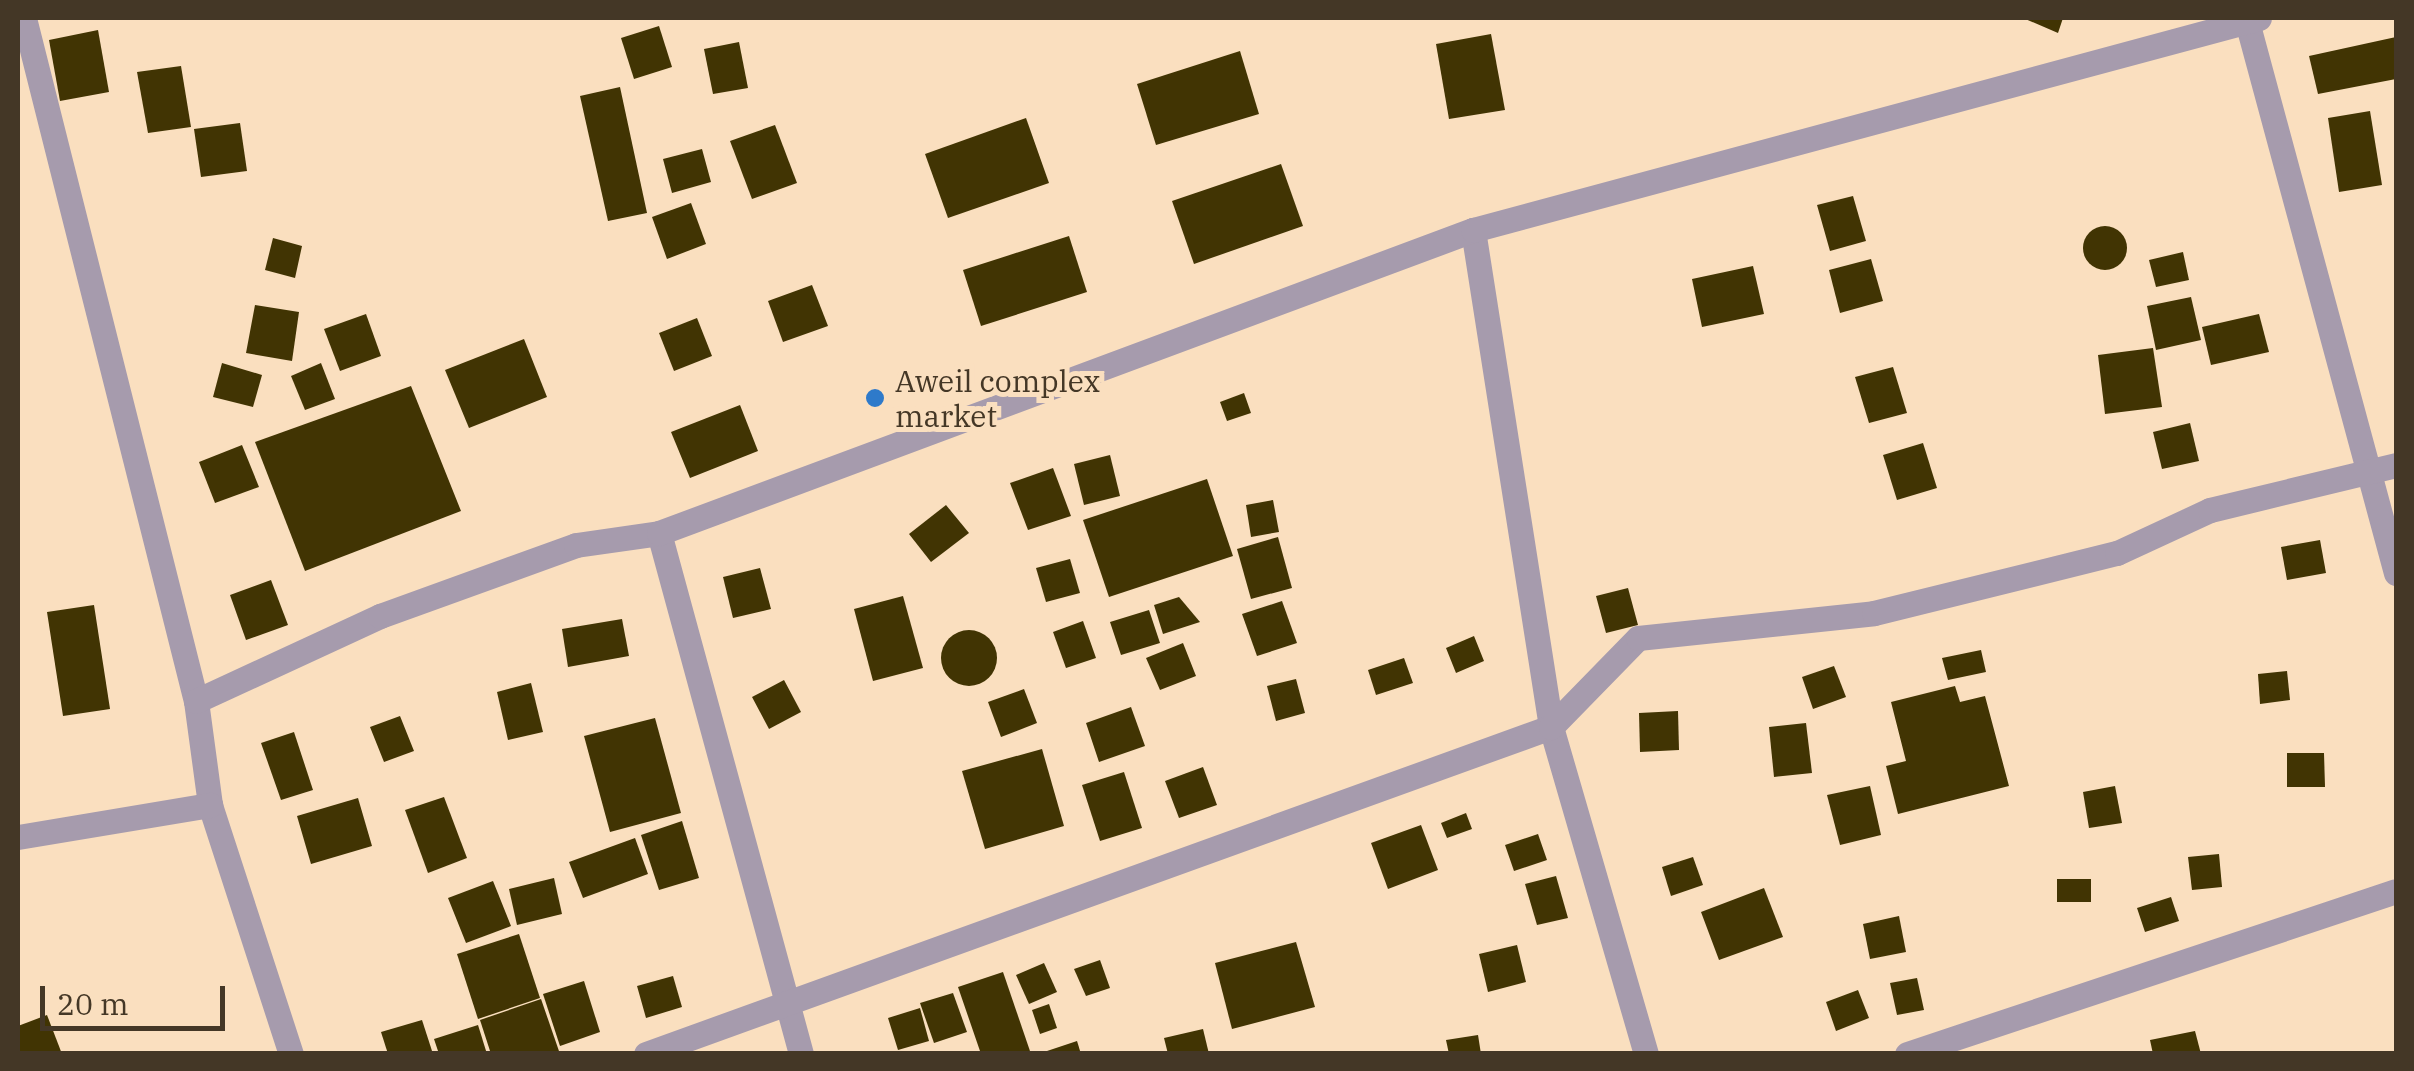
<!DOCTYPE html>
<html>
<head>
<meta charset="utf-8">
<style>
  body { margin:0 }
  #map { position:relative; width:2414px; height:1071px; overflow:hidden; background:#fadfbf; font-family:"IBM Plex Serif",serif }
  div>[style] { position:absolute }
  .building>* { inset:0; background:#413403 }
  .round { border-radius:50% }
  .street>* { height:25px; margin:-12.5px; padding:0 12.5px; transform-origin:12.5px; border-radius:12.5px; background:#a69bad }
  .dots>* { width:28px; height:28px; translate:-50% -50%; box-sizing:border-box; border:5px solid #fadfbf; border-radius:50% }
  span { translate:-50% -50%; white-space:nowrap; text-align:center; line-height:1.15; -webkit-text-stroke:10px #fadfbf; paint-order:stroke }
  .poi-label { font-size:30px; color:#443726 }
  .left { translate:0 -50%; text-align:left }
  .frame { position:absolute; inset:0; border:20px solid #443726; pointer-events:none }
  .scale { position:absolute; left:40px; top:986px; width:185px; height:45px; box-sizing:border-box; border:5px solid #443726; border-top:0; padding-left:12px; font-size:30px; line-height:35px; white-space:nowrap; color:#443726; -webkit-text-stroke:8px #fadfbf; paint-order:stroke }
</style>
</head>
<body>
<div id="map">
  <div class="building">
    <i style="clip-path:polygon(2023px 18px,2063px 18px,2058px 33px)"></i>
    <i style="clip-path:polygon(659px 26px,672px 67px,634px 79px,621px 38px)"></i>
    <i style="clip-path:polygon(98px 30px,109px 92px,60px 101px,49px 40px)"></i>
    <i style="clip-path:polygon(1491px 34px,1505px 110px,1449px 119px,1436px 44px)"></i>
    <i style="clip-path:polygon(2396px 37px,2396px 79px,2318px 94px,2309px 56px)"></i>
    <i style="clip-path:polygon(739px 42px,748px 88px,713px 94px,704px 49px)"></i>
    <i style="clip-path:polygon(1240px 51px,1259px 114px,1156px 145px,1137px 84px)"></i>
    <i style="clip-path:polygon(181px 66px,191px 127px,148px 133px,137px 72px)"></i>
    <i style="clip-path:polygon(620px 87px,647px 213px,608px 221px,580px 96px)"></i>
    <i style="clip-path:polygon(2370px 111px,2382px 185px,2339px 192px,2328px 118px)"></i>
    <i style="clip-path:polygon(1026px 118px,1049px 183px,948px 218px,925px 154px)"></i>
    <i style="clip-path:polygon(240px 123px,247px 171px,201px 177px,194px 129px)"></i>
    <i style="clip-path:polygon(775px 125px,797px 183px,752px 199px,730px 141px)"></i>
    <i style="clip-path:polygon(702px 149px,711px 182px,672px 193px,663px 159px)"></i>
    <i style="clip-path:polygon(1281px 164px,1303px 226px,1194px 264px,1172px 201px)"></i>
    <i style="clip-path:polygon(1853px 196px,1866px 241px,1830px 251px,1817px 205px)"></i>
    <i style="clip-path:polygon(691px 203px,706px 244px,667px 259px,652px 217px)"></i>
    <i class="round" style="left:2083px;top:226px;width:44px;height:44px"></i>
    <i style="clip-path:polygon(1069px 236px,1087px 292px,981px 326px,963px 270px)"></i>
    <i style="clip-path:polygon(273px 238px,302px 246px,295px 278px,265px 270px)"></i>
    <i style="clip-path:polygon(2183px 252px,2189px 280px,2156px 287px,2149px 260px)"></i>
    <i style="clip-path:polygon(1871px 259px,1883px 301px,1840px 313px,1829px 270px)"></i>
    <i style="clip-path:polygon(1753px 266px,1764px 314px,1702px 327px,1692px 279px)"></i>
    <i style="clip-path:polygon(812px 285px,828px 326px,783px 342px,768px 301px)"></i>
    <i style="clip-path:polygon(2191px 297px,2201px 340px,2156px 350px,2147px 306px)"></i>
    <i style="clip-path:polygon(255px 305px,299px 312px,292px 361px,246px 353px)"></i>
    <i style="clip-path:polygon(366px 314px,381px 356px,340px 371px,324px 329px)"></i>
    <i style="clip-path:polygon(2259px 314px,2269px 352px,2211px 365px,2202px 327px)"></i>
    <i style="clip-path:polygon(697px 318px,712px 356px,674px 371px,659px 333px)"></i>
    <i style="clip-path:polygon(524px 339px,547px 397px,469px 428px,445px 370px)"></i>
    <i style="clip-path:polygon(2153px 348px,2162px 407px,2105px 414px,2098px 355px)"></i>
    <i style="clip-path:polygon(222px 363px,262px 375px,253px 407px,213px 397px)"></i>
    <i style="clip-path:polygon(321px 363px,335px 399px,305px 410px,291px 376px)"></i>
    <i style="clip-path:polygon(1893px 367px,1907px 413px,1869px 423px,1855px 377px)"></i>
    <i style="clip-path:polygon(411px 386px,461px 511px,305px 571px,255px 442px)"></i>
    <i style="clip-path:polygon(1244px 393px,1251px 413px,1227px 421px,1220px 402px)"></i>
    <i style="clip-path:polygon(740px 405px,758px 451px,690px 478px,671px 432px)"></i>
    <i style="clip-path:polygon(2190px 423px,2199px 461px,2162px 469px,2153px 432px)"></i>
    <i style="clip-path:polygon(1923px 443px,1937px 488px,1897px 500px,1883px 455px)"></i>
    <i style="clip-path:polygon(242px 445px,259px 487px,215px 503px,199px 462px)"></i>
    <i style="clip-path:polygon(1110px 455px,1120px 496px,1084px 505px,1074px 464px)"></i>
    <i style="clip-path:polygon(1053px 468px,1071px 516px,1028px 530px,1010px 483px)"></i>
    <i style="clip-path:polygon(1207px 479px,1233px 556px,1109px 597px,1083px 520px)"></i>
    <i style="clip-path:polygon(1273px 500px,1279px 532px,1251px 537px,1246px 505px)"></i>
    <i style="clip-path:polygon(946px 505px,969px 533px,931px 562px,909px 534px)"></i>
    <i style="clip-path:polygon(1278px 537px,1292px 588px,1251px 599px,1237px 549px)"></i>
    <i style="clip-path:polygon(2320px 540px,2326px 573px,2287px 580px,2281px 547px)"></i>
    <i style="clip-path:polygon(1070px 559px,1080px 593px,1046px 602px,1036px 568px)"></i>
    <i style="clip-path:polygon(760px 568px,771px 609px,733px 618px,723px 577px)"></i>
    <i style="clip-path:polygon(271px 580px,288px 625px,246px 640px,230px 595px)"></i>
    <i style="clip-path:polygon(1628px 588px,1638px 625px,1606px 633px,1596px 596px)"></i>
    <i style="clip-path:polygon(903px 596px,923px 668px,873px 681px,854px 609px)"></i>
    <i style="clip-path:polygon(1179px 597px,1200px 622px,1163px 634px,1154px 605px)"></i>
    <i style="clip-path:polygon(1282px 601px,1297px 643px,1257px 656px,1242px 614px)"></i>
    <i style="clip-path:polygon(94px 605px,110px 709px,63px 716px,47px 612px)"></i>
    <i style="clip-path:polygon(1149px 610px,1160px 643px,1121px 655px,1110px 622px)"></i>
    <i style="clip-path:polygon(622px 619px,629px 656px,568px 667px,562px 629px)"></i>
    <i style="clip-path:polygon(1083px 621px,1096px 658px,1066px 668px,1053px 632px)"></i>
    <i class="round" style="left:941px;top:630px;width:56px;height:56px"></i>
    <i style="clip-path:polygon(1474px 636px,1484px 661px,1456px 673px,1446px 648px)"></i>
    <i style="clip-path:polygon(1183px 643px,1196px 676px,1160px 690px,1146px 658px)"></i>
    <i style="clip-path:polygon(1981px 650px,1986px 672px,1948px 680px,1942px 658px)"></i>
    <i style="clip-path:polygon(1404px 658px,1413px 683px,1376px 695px,1368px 670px)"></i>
    <i style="clip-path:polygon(1834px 666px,1846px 697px,1813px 709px,1802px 677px)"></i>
    <i style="clip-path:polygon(2287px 671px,2290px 700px,2260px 704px,2258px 674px)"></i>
    <i style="clip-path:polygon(1296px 679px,1305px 713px,1276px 721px,1267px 686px)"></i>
    <i style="clip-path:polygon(784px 680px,801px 712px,769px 729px,752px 697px)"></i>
    <i style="clip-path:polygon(531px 683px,543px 732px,508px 740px,497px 692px)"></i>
    <i style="clip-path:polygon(1955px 686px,1960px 702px,1985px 696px,2009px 786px,1898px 814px,1886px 766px,1906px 761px,1891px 702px)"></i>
    <i style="clip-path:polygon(1024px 689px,1037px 723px,1001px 737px,988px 702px)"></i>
    <i style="clip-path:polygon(1131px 707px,1145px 746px,1099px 762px,1086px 723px)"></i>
    <i style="clip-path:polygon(1678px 711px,1679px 750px,1640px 752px,1639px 713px)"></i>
    <i style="clip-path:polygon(400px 716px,414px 751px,384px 762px,370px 727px)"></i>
    <i style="clip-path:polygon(655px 718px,681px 813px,610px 832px,584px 736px)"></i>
    <i style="clip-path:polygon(1806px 723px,1812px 773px,1774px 777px,1769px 727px)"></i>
    <i style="clip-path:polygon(294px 732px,313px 790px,281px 800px,261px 743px)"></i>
    <i style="clip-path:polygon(1042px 749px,1064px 826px,985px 849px,962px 771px)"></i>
    <i style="clip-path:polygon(2287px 753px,2324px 753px,2325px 787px,2287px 787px)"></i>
    <i style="clip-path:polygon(1203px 767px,1217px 805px,1179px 818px,1165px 781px)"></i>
    <i style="clip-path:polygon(1124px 772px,1142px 828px,1100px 841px,1082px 785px)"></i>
    <i style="clip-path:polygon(1870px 786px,1881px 835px,1840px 845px,1827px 795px)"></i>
    <i style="clip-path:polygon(2115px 786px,2122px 823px,2089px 828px,2083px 792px)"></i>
    <i style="clip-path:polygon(444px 797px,467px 858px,428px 873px,405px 810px)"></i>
    <i style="clip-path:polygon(358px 798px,372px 846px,311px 864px,297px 816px)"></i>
    <i style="clip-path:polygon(1466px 813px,1472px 829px,1447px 838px,1441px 823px)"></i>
    <i style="clip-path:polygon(682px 821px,699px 878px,659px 890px,641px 835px)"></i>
    <i style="clip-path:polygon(1421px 825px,1438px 870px,1388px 889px,1371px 843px)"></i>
    <i style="clip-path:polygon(1538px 834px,1547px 860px,1514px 871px,1505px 845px)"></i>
    <i style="clip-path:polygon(635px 838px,648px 874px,583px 898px,569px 862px)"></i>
    <i style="clip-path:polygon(2219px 854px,2222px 887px,2192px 890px,2188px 857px)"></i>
    <i style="clip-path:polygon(1693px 857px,1703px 885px,1671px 896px,1662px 867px)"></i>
    <i style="clip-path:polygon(1556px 876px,1568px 918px,1537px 925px,1525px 884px)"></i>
    <i style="clip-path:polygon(554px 878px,562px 914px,517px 925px,509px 889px)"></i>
    <i style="clip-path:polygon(2057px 879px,2091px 879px,2091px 902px,2057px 902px)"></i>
    <i style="clip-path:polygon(493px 881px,511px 926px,466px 943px,448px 898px)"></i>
    <i style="clip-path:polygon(1764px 888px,1783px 937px,1719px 960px,1701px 912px)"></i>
    <i style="clip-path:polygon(2171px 897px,2179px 921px,2145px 932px,2137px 908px)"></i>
    <i style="clip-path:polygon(1899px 916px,1906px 952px,1870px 959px,1863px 924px)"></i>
    <i style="clip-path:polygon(519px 934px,540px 998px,478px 1019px,457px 954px)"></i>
    <i style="clip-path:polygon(1296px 942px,1315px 1007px,1232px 1029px,1215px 963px)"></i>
    <i style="clip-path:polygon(1517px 945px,1526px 982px,1488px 992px,1479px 954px)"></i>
    <i style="clip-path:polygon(1100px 960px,1110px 988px,1086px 996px,1074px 969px)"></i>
    <i style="clip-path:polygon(1044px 963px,1057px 992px,1029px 1004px,1016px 975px)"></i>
    <i style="clip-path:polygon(1003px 972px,1031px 1054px,981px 1054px,958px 987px)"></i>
    <i style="clip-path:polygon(673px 976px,682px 1007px,646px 1018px,637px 986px)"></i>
    <i style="clip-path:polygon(1917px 978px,1924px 1010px,1897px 1015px,1890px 983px)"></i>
    <i style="clip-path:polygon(584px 981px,600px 1032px,560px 1046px,543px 994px)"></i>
    <i style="clip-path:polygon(1858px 990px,1869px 1018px,1836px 1031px,1826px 1002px)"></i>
    <i style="clip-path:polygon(953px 993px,967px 1032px,934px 1043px,920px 1003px)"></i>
    <i style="clip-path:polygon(541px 999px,560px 1054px,491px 1054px,480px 1020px)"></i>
    <i style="clip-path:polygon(1049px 1004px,1057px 1028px,1040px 1034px,1032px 1010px)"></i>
    <i style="clip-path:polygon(920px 1008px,929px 1041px,898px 1050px,888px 1018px)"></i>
    <i style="clip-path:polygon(47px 1015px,62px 1054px,19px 1054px,18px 1026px)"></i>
    <i style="clip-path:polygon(422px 1020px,433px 1054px,388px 1054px,381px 1032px)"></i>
    <i style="clip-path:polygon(478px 1025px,487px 1054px,439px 1054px,434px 1039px)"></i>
    <i style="clip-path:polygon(1203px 1029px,1209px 1054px,1168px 1054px,1164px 1038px)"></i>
    <i style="clip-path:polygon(2195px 1031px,2201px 1054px,2153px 1054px,2150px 1040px)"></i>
    <i style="clip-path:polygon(1478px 1035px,1481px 1054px,1449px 1054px,1446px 1040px)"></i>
    <i style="clip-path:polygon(1077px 1041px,1081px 1054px,1042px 1054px,1041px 1053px)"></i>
  </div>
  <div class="street">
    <i style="left:24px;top:18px;width:704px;rotate:75.87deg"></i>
    <i style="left:196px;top:701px;width:105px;rotate:82.3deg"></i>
    <i style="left:210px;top:805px;width:262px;rotate:72deg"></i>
    <i style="left:2246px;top:18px;width:575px;rotate:74.88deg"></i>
    <i style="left:1473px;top:230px;width:503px;rotate:81.08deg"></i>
    <i style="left:1551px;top:727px;width:341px;rotate:73.8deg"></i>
    <i style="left:659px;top:533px;width:540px;rotate:74.75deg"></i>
    <i style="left:196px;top:701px;width:203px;rotate:-24.8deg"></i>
    <i style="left:380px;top:616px;width:208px;rotate:-19.9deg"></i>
    <i style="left:576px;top:545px;width:84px;rotate:-8.2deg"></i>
    <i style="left:659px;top:533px;width:869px;rotate:-20.42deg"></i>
    <i style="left:1473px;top:230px;width:814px;rotate:-15.09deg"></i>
    <i style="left:18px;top:837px;width:195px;rotate:-9.5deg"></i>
    <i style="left:646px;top:1054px;width:962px;rotate:-19.87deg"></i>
    <i style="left:1551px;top:727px;width:124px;rotate:-45.7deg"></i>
    <i style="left:1638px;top:638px;width:237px;rotate:-6deg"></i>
    <i style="left:1874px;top:613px;width:250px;rotate:-13.9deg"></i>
    <i style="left:2117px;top:553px;width:102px;rotate:-24.8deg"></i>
    <i style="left:2210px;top:510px;width:191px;rotate:-13.6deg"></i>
    <i style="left:1907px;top:1054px;width:515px;rotate:-18.43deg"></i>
  </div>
  <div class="dots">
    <i style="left:875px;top:398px;background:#2e7aca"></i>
  </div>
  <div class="poi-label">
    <span class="left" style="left:895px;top:398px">Aweil complex<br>market</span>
  </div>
  <div class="frame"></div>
  <div class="scale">20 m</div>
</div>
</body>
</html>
